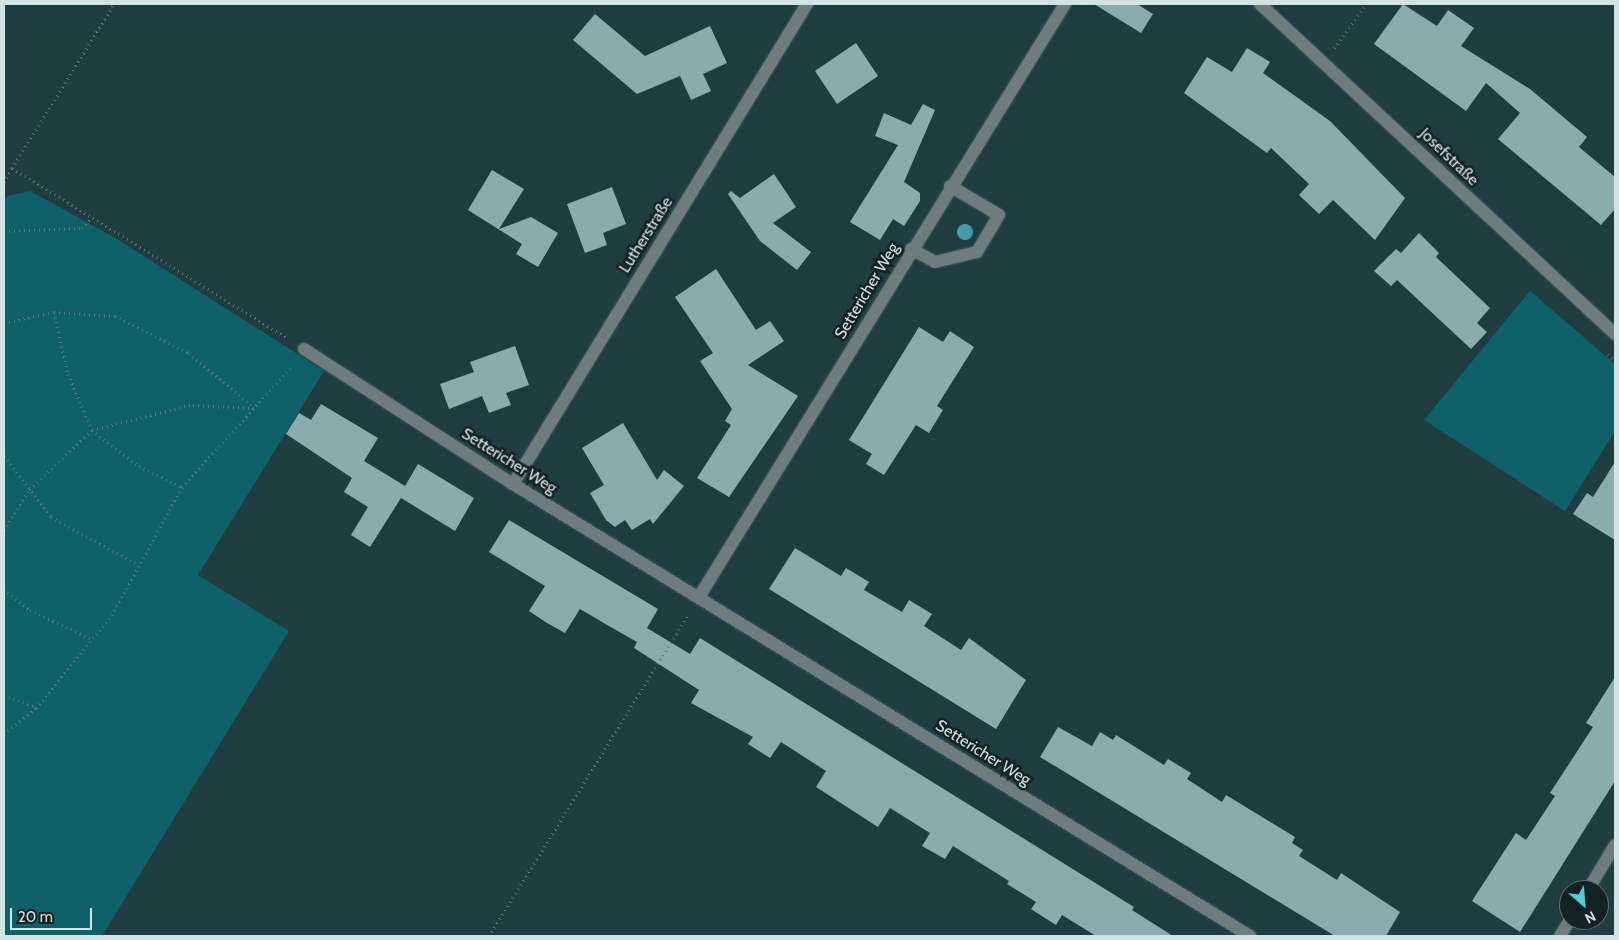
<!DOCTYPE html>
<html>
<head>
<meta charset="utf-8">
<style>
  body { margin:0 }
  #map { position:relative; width:1619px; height:940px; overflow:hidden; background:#1f3d40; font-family:Cabin,sans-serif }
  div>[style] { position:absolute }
  .green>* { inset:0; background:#0e6168 }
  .building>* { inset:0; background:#8bacaf }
  .path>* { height:3px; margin-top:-1.5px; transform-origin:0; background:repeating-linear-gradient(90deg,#5e787a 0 1px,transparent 0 5px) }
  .roads { filter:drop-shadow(0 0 1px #3f5b5e) drop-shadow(0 0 1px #3f5b5e) }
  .minor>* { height:12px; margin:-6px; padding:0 6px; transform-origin:6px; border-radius:6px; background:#6f7c7e }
  .trees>* { width:16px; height:16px; margin:-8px; border-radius:50%; background:#449da5 }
  span { translate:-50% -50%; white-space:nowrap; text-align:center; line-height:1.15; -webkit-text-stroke:5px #152223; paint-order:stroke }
  .street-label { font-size:16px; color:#d2e3e4 }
  .frame { position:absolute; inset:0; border:5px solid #d2e3e4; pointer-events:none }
  .north { position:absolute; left:1559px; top:880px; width:50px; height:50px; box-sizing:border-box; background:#152223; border:1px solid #616f70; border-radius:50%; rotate:153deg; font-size:14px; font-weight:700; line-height:20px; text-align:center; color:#d2e3e4 }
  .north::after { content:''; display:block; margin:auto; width:18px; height:22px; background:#52cbd7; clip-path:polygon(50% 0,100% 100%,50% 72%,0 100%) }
  .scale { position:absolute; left:10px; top:908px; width:82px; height:22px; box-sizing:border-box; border:2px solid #d2e3e4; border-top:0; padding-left:6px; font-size:15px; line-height:18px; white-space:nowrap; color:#d2e3e4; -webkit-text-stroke:4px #152223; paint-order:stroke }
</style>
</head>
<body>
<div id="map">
  <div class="green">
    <i style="clip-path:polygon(30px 191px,117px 239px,324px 371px,198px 575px,289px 631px,102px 936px,4px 936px,4px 201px,7px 196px)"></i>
    <i style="clip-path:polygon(1530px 291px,1615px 364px,1615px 431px,1565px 511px,1424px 420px)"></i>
  </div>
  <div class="building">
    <i style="clip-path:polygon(1094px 4px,1137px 4px,1153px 14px,1141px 33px)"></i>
    <i style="clip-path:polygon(1403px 4px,1437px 26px,1448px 10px,1474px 28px,1461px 46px,1530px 89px,1587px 137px,1579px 147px,1615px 177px,1615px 209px,1601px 225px,1498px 139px,1520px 113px,1486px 83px,1466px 111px,1374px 44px)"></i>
    <i style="clip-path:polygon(595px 14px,645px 56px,710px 26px,727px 63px,703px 74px,711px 91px,691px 100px,680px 76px,637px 94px,573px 40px)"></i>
    <i style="clip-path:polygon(856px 43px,878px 76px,837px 104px,815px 71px)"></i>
    <i style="clip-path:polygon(1247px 48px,1270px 62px,1263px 73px,1330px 121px,1405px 198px,1375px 240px,1333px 200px,1319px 214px,1299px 195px,1309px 184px,1271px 148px,1267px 153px,1184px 93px,1207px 57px,1232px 72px)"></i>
    <i style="clip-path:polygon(923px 104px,935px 110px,904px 182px,920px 193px,920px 201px,904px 226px,893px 219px,880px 240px,850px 222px,898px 145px,875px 136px,884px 113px,911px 125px)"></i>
    <i style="clip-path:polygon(492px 170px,524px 189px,499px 229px,531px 217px,558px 233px,538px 267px,516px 254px,522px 244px,468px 210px)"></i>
    <i style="clip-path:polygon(774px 174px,796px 207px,773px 223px,811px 252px,797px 270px,760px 241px,728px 194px,731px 191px,740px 198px)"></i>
    <i style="clip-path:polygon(612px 187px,626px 224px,603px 233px,607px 245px,585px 253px,567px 204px)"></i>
    <i style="clip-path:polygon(1419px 233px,1439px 253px,1436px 257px,1490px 308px,1477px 323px,1487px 332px,1471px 349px,1397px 280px,1391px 286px,1374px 271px,1396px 249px,1401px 253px)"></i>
    <i style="clip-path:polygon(716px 269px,756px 330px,770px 321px,784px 341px,748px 365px,798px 396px,729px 497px,697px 478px,731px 425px,725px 421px,732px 409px,700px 361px,713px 353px,675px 297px)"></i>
    <i style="clip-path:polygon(919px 327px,943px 342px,950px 331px,974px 347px,937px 406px,943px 410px,929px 433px,916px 425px,884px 475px,866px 464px,872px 454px,849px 440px)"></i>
    <i style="clip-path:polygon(515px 346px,529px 385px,506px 393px,511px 405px,489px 413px,482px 396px,449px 409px,440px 384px,474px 372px,470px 362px)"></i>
    <i style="clip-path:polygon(321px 404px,378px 438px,364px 461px,405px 486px,418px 464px,474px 498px,455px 531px,401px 498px,370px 547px,351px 535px,368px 507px,344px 492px,352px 478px,286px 434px,299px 413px,311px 420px)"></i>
    <i style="clip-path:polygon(623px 423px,657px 480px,664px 470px,684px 486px,653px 524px,650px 519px,632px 530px,625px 520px,615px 527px,606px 520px,590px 493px,604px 485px,582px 448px)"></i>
    <i style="clip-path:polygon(1615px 462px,1615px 540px,1573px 514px,1587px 493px,1593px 497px)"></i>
    <i style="clip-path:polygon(509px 520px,658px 609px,647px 628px,690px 654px,700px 638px,1134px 907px,1132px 910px,1173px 936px,1096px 936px,1062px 915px,1056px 925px,1031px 909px,1036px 902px,1007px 884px,1009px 881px,953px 846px,945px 859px,922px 846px,930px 833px,890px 808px,878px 827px,816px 787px,826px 771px,781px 742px,770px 758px,748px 744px,753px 737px,691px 703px,699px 690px,634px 648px,637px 642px,609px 626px,580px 609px,565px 633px,547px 623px,529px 611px,545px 586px,489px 552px)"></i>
    <i style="clip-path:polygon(795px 548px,841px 576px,846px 568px,869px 582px,864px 590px,902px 612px,909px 600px,932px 614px,924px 626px,961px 650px,969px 638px,1026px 680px,996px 729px,769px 589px)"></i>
    <i style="clip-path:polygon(1615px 677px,1615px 781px,1520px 932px,1472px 901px,1516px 833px,1526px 840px,1555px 796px,1550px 793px,1593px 727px,1586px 723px)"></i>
    <i style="clip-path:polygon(1058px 727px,1092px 746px,1100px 732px,1113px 740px,1116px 735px,1164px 765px,1168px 759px,1191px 773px,1187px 779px,1222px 802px,1226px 795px,1295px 837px,1292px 843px,1303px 850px,1299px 856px,1337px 880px,1341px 873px,1400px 912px,1386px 936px,1335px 936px,1040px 757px)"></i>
  </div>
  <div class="path">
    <i style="left:1334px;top:48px;width:54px;rotate:-54deg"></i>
    <i style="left:12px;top:168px;width:193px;rotate:-58.1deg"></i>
    <i style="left:4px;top:182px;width:16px;rotate:-60deg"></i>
    <i style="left:12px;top:168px;width:323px;rotate:31.7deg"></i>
    <i style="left:4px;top:231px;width:78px;rotate:-2.2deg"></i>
    <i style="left:82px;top:228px;width:15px;rotate:-48deg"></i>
    <i style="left:54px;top:312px;width:64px;rotate:77.3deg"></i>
    <i style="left:68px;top:374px;width:61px;rotate:66.8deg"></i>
    <i style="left:92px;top:430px;width:59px;rotate:37.5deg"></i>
    <i style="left:139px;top:466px;width:48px;rotate:26deg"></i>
    <i style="left:4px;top:323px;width:51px;rotate:-12.4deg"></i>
    <i style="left:54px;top:312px;width:61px;rotate:3.8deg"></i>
    <i style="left:115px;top:316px;width:83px;rotate:26.6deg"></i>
    <i style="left:189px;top:353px;width:85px;rotate:40.2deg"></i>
    <i style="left:254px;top:408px;width:64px;rotate:-177.3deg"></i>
    <i style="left:190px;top:405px;width:101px;rotate:165.7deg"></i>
    <i style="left:92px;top:430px;width:88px;rotate:136.4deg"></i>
    <i style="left:28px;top:491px;width:46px;rotate:121.6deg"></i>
    <i style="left:1608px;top:354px;width:9px;rotate:41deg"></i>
    <i style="left:4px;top:456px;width:77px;rotate:52.4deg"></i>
    <i style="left:51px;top:517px;width:100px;rotate:28.6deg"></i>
    <i style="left:4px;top:589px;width:33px;rotate:39deg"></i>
    <i style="left:30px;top:610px;width:68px;rotate:25.1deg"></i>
    <i style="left:4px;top:695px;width:34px;rotate:21deg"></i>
    <i style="left:4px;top:734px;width:41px;rotate:-39.1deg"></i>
    <i style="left:36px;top:708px;width:120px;rotate:-50.7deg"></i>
    <i style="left:112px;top:615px;width:146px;rotate:-61.3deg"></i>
    <i style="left:182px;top:487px;width:164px;rotate:-47.7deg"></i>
    <i style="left:489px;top:936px;width:379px;rotate:-58.2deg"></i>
  </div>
  <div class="roads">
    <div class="minor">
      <i style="left:1260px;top:4px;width:485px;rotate:42.9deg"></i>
      <i style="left:911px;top:249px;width:27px;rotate:28deg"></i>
      <i style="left:935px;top:262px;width:43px;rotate:-13.4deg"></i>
      <i style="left:977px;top:252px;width:43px;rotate:-59.3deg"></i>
      <i style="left:999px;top:215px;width:57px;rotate:-149.4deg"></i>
      <i style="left:304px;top:349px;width:249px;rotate:32.9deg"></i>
      <i style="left:513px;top:484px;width:865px;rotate:31.52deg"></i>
      <i style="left:513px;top:484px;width:563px;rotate:-58.51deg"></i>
      <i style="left:699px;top:597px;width:697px;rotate:-58.32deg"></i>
      <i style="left:1588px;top:890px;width:52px;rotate:-59deg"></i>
      <i style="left:1560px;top:936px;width:19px;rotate:-58deg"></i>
    </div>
  </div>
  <div class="trees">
    <i style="left:965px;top:232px"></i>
  </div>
  <div class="street-label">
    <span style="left:1449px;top:157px;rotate:44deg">Josefstraße</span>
    <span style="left:646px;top:235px;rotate:-58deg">Lutherstraße</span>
    <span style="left:867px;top:291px;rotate:-59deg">Settericher Weg</span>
    <span style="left:509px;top:461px;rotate:32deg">Settericher Weg</span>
    <span style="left:983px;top:753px;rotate:32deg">Settericher Weg</span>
  </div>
  <div class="frame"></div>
  <div class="north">N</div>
  <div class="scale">20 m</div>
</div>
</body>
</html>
